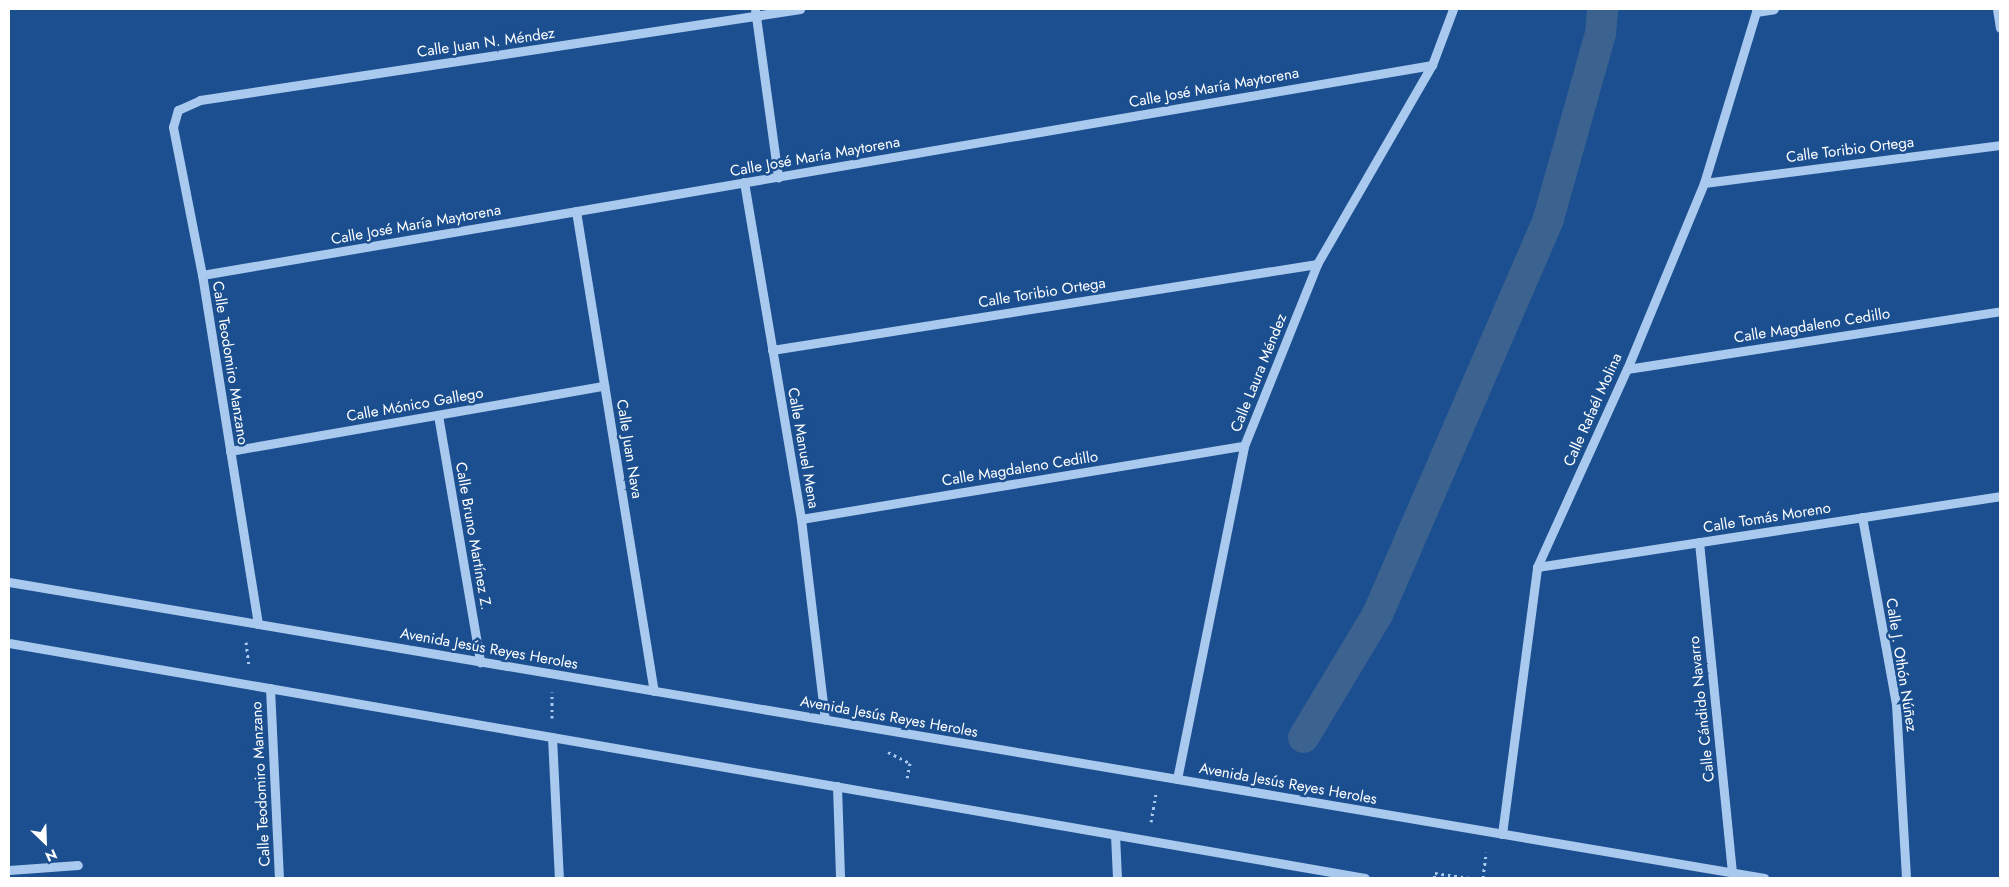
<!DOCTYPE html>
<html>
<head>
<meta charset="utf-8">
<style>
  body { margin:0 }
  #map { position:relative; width:2009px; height:887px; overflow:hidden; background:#1b4f8f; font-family:Jost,sans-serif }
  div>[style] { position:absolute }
  .canal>* { height:31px; margin:-15.5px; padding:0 15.5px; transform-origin:15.5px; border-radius:15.5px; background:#3c6290 }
  .path>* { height:3px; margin-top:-1.5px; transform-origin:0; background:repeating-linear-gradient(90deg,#a9c9ee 0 2.5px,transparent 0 6.5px) }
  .minor>* { height:9px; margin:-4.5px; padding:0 4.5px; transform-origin:4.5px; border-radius:4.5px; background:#a9c9ee }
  span { translate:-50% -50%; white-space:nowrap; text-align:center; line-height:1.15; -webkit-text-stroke:5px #1b4f8f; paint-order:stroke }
  .street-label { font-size:15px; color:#fff }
  .frame { position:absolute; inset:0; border:10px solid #fff; pointer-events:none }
  .north { position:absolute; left:20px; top:817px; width:50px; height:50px; -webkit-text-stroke:4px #1b4f8f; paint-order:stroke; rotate:156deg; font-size:14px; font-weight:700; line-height:20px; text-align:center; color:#fff }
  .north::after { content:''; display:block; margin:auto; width:18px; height:22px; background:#fff; clip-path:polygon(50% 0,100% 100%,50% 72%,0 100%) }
</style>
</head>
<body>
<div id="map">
  <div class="canal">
    <i style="left:1303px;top:737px;width:144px;rotate:-59deg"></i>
    <i style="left:1377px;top:614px;width:431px;rotate:-66.6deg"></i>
    <i style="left:1548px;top:218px;width:192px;rotate:-74.3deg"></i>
    <i style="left:1600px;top:33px;width:24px;rotate:-85deg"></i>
  </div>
  <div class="path">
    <i style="left:246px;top:642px;width:24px;rotate:83deg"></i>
    <i style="left:552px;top:718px;width:26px;rotate:-90deg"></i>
    <i style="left:888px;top:752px;width:25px;rotate:27deg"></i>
    <i style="left:910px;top:763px;width:15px;rotate:101deg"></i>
    <i style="left:1151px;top:822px;width:28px;rotate:-80deg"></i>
    <i style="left:1434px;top:878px;width:5px;rotate:-79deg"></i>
    <i style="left:1435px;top:873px;width:37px;rotate:8deg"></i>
    <i style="left:1483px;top:878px;width:26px;rotate:-83deg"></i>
  </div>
  <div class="minor">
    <i style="left:755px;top:9px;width:170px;rotate:82.2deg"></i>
    <i style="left:1997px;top:9px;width:19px;rotate:81deg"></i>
    <i style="left:1756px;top:12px;width:18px;rotate:-9deg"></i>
    <i style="left:744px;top:182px;width:342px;rotate:80.4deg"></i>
    <i style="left:801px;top:519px;width:202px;rotate:83.2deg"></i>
    <i style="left:1704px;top:183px;width:298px;rotate:-7.3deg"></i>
    <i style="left:576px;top:211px;width:486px;rotate:80.8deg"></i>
    <i style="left:202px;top:275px;width:1248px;rotate:-9.69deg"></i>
    <i style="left:772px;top:350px;width:552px;rotate:-8.97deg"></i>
    <i style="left:1627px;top:369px;width:377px;rotate:-8.8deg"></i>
    <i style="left:438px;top:415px;width:251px;rotate:80.3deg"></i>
    <i style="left:230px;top:451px;width:380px;rotate:-9.9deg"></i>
    <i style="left:1862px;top:517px;width:190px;rotate:79.7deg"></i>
    <i style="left:1896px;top:704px;width:174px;rotate:86.7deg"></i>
    <i style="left:801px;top:519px;width:449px;rotate:-9.4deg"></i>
    <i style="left:1699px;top:542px;width:333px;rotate:84.3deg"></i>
    <i style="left:1537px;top:567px;width:468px;rotate:-8.7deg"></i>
    <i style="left:9px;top:582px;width:1780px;rotate:9.57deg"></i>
    <i style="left:258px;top:624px;width:353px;rotate:-99.1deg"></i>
    <i style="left:202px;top:275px;width:151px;rotate:-101.1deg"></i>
    <i style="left:173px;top:127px;width:18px;rotate:-74deg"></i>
    <i style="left:178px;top:110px;width:24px;rotate:-24deg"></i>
    <i style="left:200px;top:100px;width:607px;rotate:-8.62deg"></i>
    <i style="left:9px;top:643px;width:1376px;rotate:9.83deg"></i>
    <i style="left:270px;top:688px;width:190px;rotate:87.3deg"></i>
    <i style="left:552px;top:737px;width:141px;rotate:87.2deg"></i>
    <i style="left:1177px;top:779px;width:340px;rotate:-78.6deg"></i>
    <i style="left:1244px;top:446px;width:196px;rotate:-68.1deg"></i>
    <i style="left:1317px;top:264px;width:230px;rotate:-60deg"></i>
    <i style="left:1432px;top:65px;width:60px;rotate:-69.4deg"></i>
    <i style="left:837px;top:786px;width:92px;rotate:88.1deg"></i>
    <i style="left:1502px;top:834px;width:269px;rotate:-82.5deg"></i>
    <i style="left:1537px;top:567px;width:217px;rotate:-65.6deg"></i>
    <i style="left:1627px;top:369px;width:201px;rotate:-67.5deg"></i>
    <i style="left:1704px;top:183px;width:182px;rotate:-73.1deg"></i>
    <i style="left:1115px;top:835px;width:43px;rotate:87.3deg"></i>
    <i style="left:9px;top:870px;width:69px;rotate:-4.1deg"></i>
  </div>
  <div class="street-label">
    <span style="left:486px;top:43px;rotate:-8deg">Calle Juan N. Méndez</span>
    <span style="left:1214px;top:88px;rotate:-10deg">Calle José María Maytorena</span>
    <span style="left:1850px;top:150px;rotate:-7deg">Calle Toribio Ortega</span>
    <span style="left:815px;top:157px;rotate:-10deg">Calle José María Maytorena</span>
    <span style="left:416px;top:225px;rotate:-10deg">Calle José María Maytorena</span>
    <span style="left:1042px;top:293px;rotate:-9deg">Calle Toribio Ortega</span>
    <span style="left:1812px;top:326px;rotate:-9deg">Calle Magdaleno Cedillo</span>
    <span style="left:230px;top:363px;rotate:81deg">Calle Teodomiro Manzano</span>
    <span style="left:1259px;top:373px;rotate:-68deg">Calle Laura Méndez</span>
    <span style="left:415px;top:405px;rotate:-10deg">Calle Mónico Gallego</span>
    <span style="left:1593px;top:410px;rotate:-66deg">Calle Rafaél Molina</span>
    <span style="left:803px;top:448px;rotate:80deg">Calle Manuel Mena</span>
    <span style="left:629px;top:449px;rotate:81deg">Calle Juan Nava</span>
    <span style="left:1020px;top:469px;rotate:-9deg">Calle Magdaleno Cedillo</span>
    <span style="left:1767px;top:518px;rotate:-9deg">Calle Tomás Moreno</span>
    <span style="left:473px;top:536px;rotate:80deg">Calle Bruno Martínez Z.</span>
    <span style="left:489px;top:649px;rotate:10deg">Avenida Jesús Reyes Heroles</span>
    <span style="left:1901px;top:665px;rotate:81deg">Calle J. Othón Núñez</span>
    <span style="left:1702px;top:709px;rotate:-96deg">Calle Cándido Navarro</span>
    <span style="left:889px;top:717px;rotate:10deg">Avenida Jesús Reyes Heroles</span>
    <span style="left:261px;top:784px;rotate:-93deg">Calle Teodomiro Manzano</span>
    <span style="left:1288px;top:784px;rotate:10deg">Avenida Jesús Reyes Heroles</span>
  </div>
  <div class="frame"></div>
  <div class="north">N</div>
</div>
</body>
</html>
